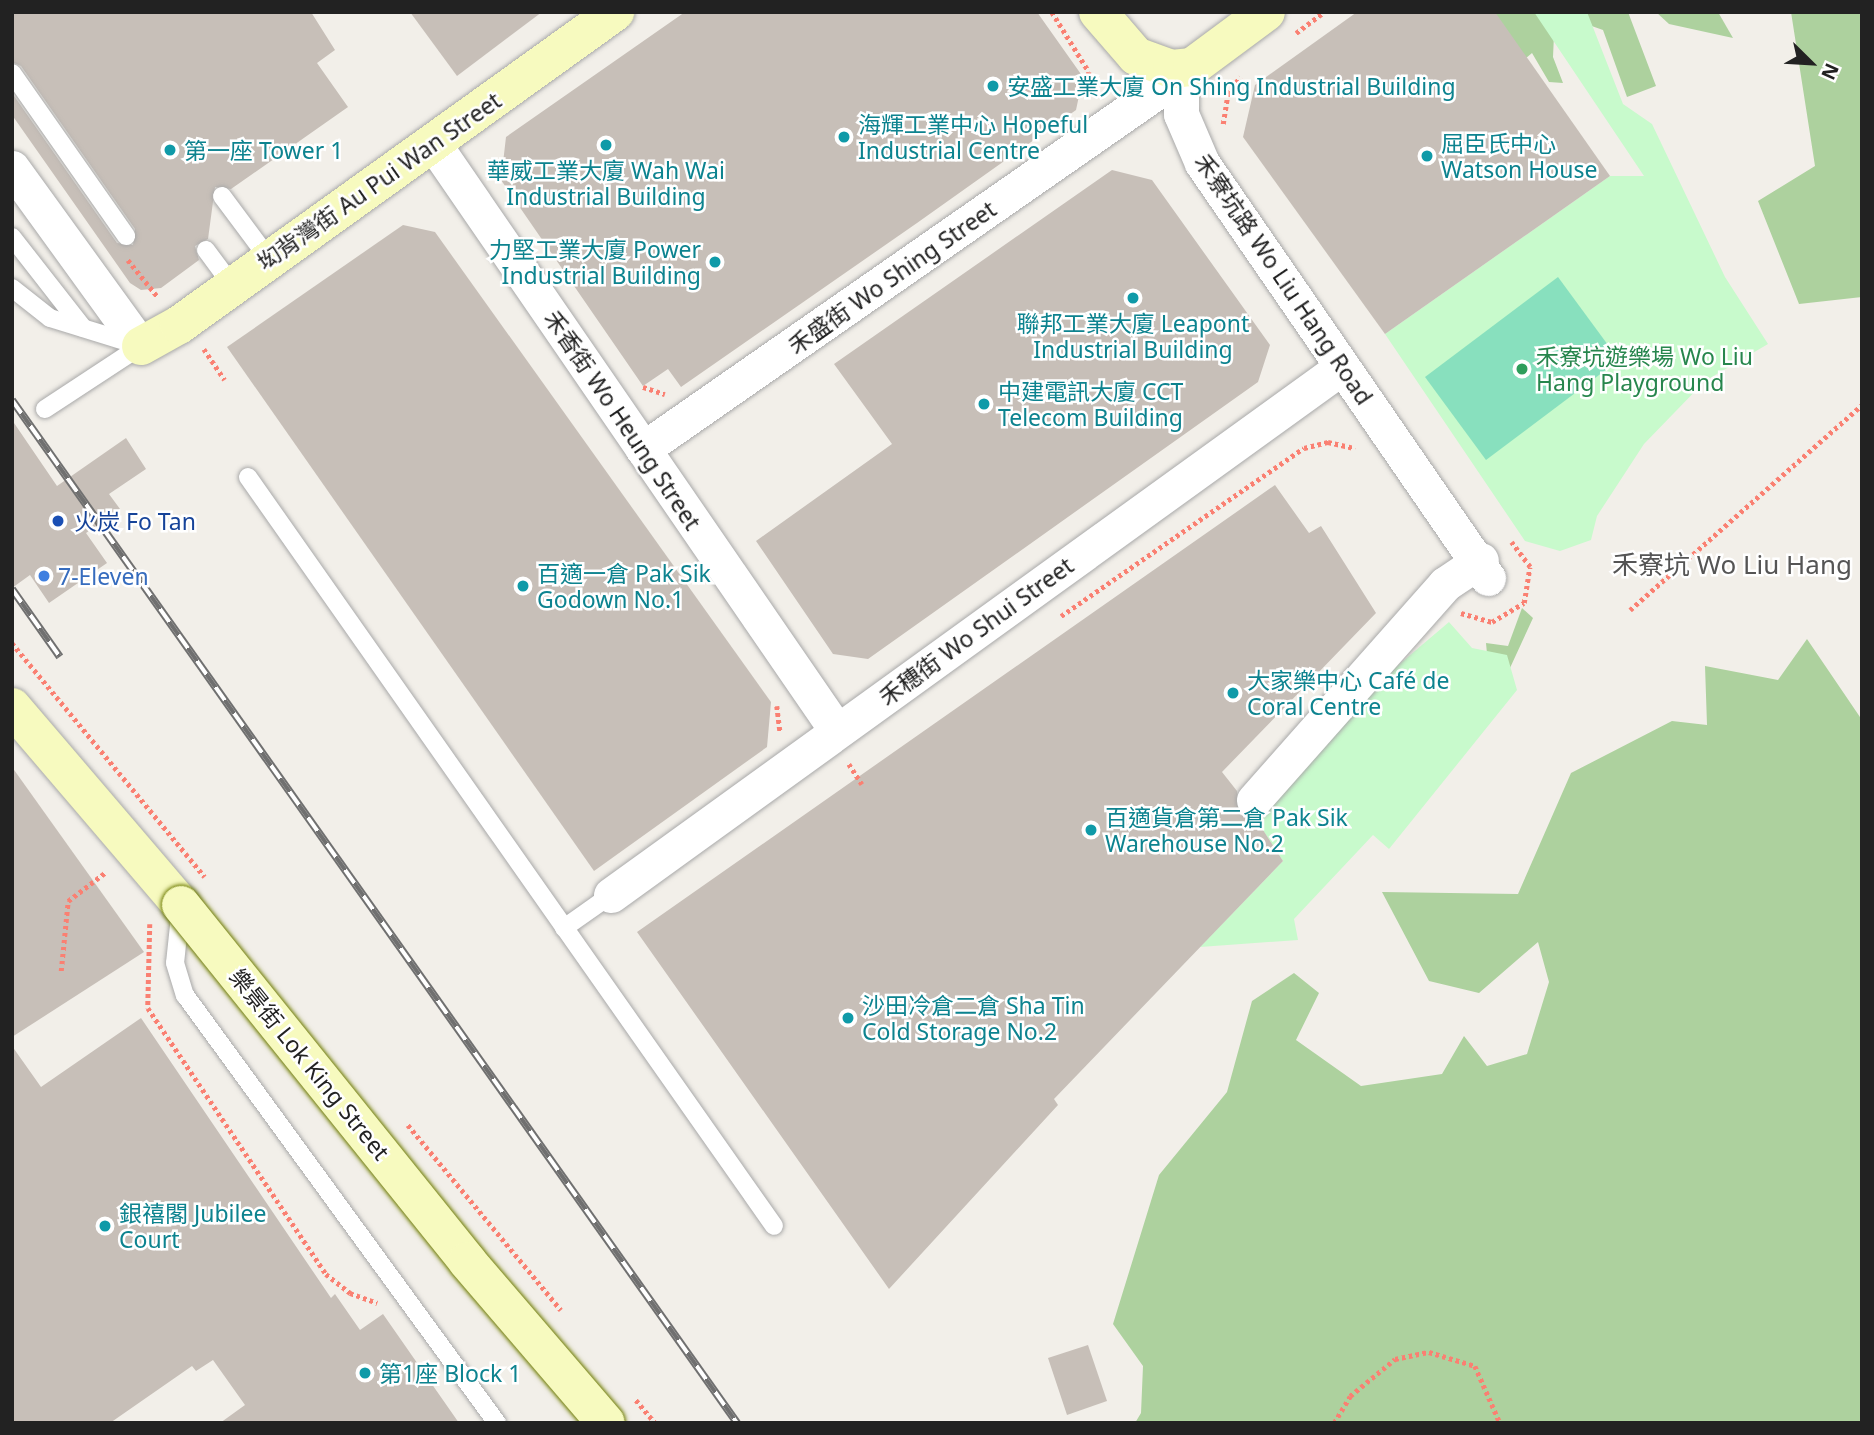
<!DOCTYPE html>
<html>
<head>
<meta charset="utf-8">
<style>
  body { margin:0 }
  #map { position:relative; width:1874px; height:1435px; overflow:hidden; background:#f2efe9; font-family:"Noto Sans","Noto Sans TC",sans-serif }
  div>[style] { position:absolute }
  .forest>* { inset:0; background:#add19e }
  .park>* { inset:0; background:#c8facc }
  .pitch>* { inset:0; background:#88e0be }
  .building>* { inset:0; background:#c7bfb8 }
  .path>* { height:4.5px; margin-top:-2.25px; transform-origin:0; background:repeating-linear-gradient(90deg,#fa8072 0 3.5px,transparent 0 7px) }
  .roads { filter:drop-shadow(0 0 2px #a9a9a9) drop-shadow(0 0 2px #a9a9a9) }
  .lane>* { height:18px; margin:-9px; padding:0 9px; transform-origin:9px; border-radius:9px; background:#fff }
  .street>* { height:35px; margin:-17.5px; padding:0 17.5px; transform-origin:17.5px; border-radius:17.5px; background:#fff }
  .secondary>* { height:38px; margin:-19px; padding:0 19px; transform-origin:19px; border-radius:19px; background:#f7fabf }
  .rail>* { height:8px; margin-top:-4px; transform-origin:0; background:repeating-linear-gradient(90deg,#fff 0 16px,#707070 0 32px); box-sizing:border-box; border-block:2px solid #707070 }
  .path-bridge>* { height:4.5px; margin-top:-2.25px; transform-origin:0; background:repeating-linear-gradient(90deg,#fa8072 0 3.5px,transparent 0 7px) }
  .bridges { filter:drop-shadow(0 0 2px #707d05) drop-shadow(0 0 2px #707d05) }
  .secondary-bridge>* { height:38px; margin:-19px; padding:0 19px; transform-origin:19px; border-radius:19px; background:#f7fabf }
  .dots>* { width:19px; height:19px; translate:-50% -50%; box-sizing:border-box; border:4px solid #fff; border-radius:50% }
  span { translate:-50% -50%; white-space:nowrap; text-align:center; line-height:1.15; -webkit-text-stroke:5px #fff; paint-order:stroke }
  .culture-label { font-size:23px; color:#0d838f }
  .left { translate:0 -50%; text-align:left }
  .right { translate:-100% -50%; text-align:right }
  .street-label { font-size:23px; color:#222 }
  .leisure-label { font-size:23px; color:#27864d }
  .transit-label { font-size:23px; color:#164399 }
  .shop-label { font-size:23px; color:#366cbe }
  .quarter-label { font-size:26px; color:#555 }
  .frame { position:absolute; inset:0; border:14px solid #222; pointer-events:none }
  .north { position:absolute; left:1776px; top:28px; width:70px; height:70px; -webkit-text-stroke:5px #fff; paint-order:stroke; rotate:114deg; font-size:19px; font-weight:700; line-height:28px; text-align:center; color:#222 }
  .north::after { content:''; display:block; margin:auto; width:24px; height:32px; background:#222; clip-path:polygon(50% 0,100% 100%,50% 72%,0 100%) }
</style>
</head>
<body>
<div id="map">
  <div class="forest">
    <i style="clip-path:polygon(1480px 12px,1628px 12px,1656px 86px,1627px 97px,1603px 30px,1555px 13px,1553px 57px,1563px 83px,1549px 82px,1532px 53px,1507px 74px)"></i>
    <i style="clip-path:polygon(1656px 12px,1718px 12px,1733px 38px,1669px 24px)"></i>
    <i style="clip-path:polygon(1791px 12px,1862px 12px,1862px 297px,1799px 304px,1758px 201px,1815px 166px)"></i>
    <i style="clip-path:polygon(1522px 608px,1533px 618px,1492px 707px,1486px 643px,1508px 646px)"></i>
    <i style="clip-path:polygon(1807px 639px,1862px 720px,1862px 1423px,1135px 1423px,1141px 1413px,1143px 1366px,1113px 1324px,1159px 1175px,1227px 1092px,1252px 1001px,1294px 973px,1319px 993px,1296px 1040px,1361px 1086px,1442px 1074px,1464px 1036px,1487px 1066px,1527px 1054px,1549px 982px,1538px 942px,1479px 993px,1429px 981px,1382px 892px,1518px 894px,1571px 773px,1672px 721px,1707px 725px,1705px 666px,1778px 680px)"></i>
  </div>
  <div class="park">
    <i style="clip-path:polygon(1534px 12px,1587px 12px,1623px 104px,1652px 124px,1725px 277px,1768px 344px,1705px 381px,1644px 444px,1597px 516px,1591px 540px,1560px 551px,1525px 541px,1385px 334px,1610px 176px,1644px 176px)"></i>
    <i style="clip-path:polygon(1449px 622px,1472px 648px,1507px 655px,1517px 690px,1389px 849px,1373px 835px,1294px 919px,1298px 940px,1200px 947px,1283px 861px,1242px 798px)"></i>
  </div>
  <div class="pitch">
    <i style="clip-path:polygon(1558px 277px,1619px 360px,1486px 460px,1425px 377px)"></i>
  </div>
  <div class="building">
    <i style="clip-path:polygon(12px 12px,311px 12px,335px 50px,317px 63px,348px 107px,231px 189px,215px 187px,208px 239px,195px 246px,199px 260px,161px 288px,141px 290px,130px 283px,12px 115px,12px 93px,117px 243px,133px 245px,135px 229px,21px 66px,12px 62px)"></i>
    <i style="clip-path:polygon(410px 12px,542px 12px,457px 76px)"></i>
    <i style="clip-path:polygon(685px 12px,1037px 12px,1083px 77px,1076px 110px,917px 223px,681px 387px,668px 369px,643px 386px,501px 180px,506px 137px)"></i>
    <i style="clip-path:polygon(1357px 12px,1495px 12px,1610px 176px,1385px 334px,1243px 137px,1255px 85px)"></i>
    <i style="clip-path:polygon(1112px 170px,1152px 180px,1270px 345px,1258px 382px,868px 659px,833px 654px,756px 541px,892px 444px,834px 364px)"></i>
    <i style="clip-path:polygon(403px 225px,435px 232px,771px 702px,767px 747px,594px 871px,227px 347px)"></i>
    <i style="clip-path:polygon(12px 420px,57px 486px,126px 438px,146px 469px,109px 494px,120px 509px,86px 533px,107px 563px,49px 603px,30px 575px,12px 588px)"></i>
    <i style="clip-path:polygon(1275px 485px,1309px 533px,1321px 526px,1376px 613px,1222px 772px,1237px 791px,1240px 815px,1256px 819px,1283px 861px,1054px 1099px,1058px 1105px,889px 1289px,637px 932px)"></i>
    <i style="clip-path:polygon(12px 767px,144px 952px,12px 1037px)"></i>
    <i style="clip-path:polygon(141px 1018px,331px 1298px,335px 1294px,360px 1330px,383px 1314px,459px 1423px,220px 1423px,245px 1405px,213px 1360px,196px 1371px,192px 1366px,110px 1423px,12px 1423px,12px 1046px,41px 1087px)"></i>
    <i style="clip-path:polygon(1088px 1345px,1107px 1401px,1067px 1415px,1048px 1358px)"></i>
  </div>
  <div class="path">
    <i style="left:1052px;top:12px;width:70px;rotate:58.3deg"></i>
    <i style="left:1089px;top:72px;width:26px;rotate:94deg"></i>
    <i style="left:1296px;top:33px;width:35px;rotate:-37deg"></i>
    <i style="left:1223px;top:124px;width:30px;rotate:-81deg"></i>
    <i style="left:1228px;top:94px;width:21px;rotate:-55deg"></i>
    <i style="left:128px;top:260px;width:48px;rotate:51deg"></i>
    <i style="left:204px;top:349px;width:37px;rotate:56deg"></i>
    <i style="left:643px;top:387px;width:23px;rotate:18deg"></i>
    <i style="left:1630px;top:610px;width:310px;rotate:-41.5deg"></i>
    <i style="left:1461px;top:613px;width:32px;rotate:16deg"></i>
    <i style="left:1492px;top:622px;width:37px;rotate:-31deg"></i>
    <i style="left:1524px;top:603px;width:36px;rotate:-81deg"></i>
    <i style="left:1530px;top:567px;width:31px;rotate:-127deg"></i>
    <i style="left:1061px;top:616px;width:295px;rotate:-34.7deg"></i>
    <i style="left:1304px;top:448px;width:25px;rotate:-14deg"></i>
    <i style="left:1328px;top:442px;width:28px;rotate:13deg"></i>
    <i style="left:777px;top:706px;width:26px;rotate:83deg"></i>
    <i style="left:849px;top:764px;width:24px;rotate:57deg"></i>
    <i style="left:150px;top:924px;width:84px;rotate:91.4deg"></i>
    <i style="left:148px;top:1008px;width:320px;rotate:56.2deg"></i>
    <i style="left:326px;top:1274px;width:31px;rotate:38deg"></i>
    <i style="left:350px;top:1293px;width:29px;rotate:20deg"></i>
    <i style="left:61px;top:971px;width:70px;rotate:-84.3deg"></i>
    <i style="left:68px;top:901px;width:48px;rotate:-37.3deg"></i>
    <i style="left:1334px;top:1423px;width:31px;rotate:-59deg"></i>
    <i style="left:1350px;top:1396px;width:58px;rotate:-39.4deg"></i>
    <i style="left:1395px;top:1359px;width:35px;rotate:-12deg"></i>
    <i style="left:1429px;top:1352px;width:48px;rotate:16.9deg"></i>
    <i style="left:1475px;top:1366px;width:62px;rotate:66.3deg"></i>
  </div>
  <div class="roads">
    <div class="lane">
      <i style="left:12px;top:73px;width:199px;rotate:55deg"></i>
      <i style="left:222px;top:196px;width:79px;rotate:53.3deg"></i>
      <i style="left:12px;top:237px;width:115px;rotate:52deg"></i>
      <i style="left:206px;top:250px;width:44px;rotate:53.4deg"></i>
      <i style="left:12px;top:288px;width:48px;rotate:38.3deg"></i>
      <i style="left:50px;top:318px;width:92px;rotate:17.1deg"></i>
      <i style="left:45px;top:409px;width:115px;rotate:-33.3deg"></i>
      <i style="left:248px;top:477px;width:915px;rotate:54.92deg"></i>
      <i style="left:181px;top:907px;width:56px;rotate:96.1deg"></i>
      <i style="left:175px;top:963px;width:34px;rotate:73deg"></i>
      <i style="left:185px;top:995px;width:530px;rotate:53.91deg"></i>
      <i style="left:564px;top:928px;width:57px;rotate:-35.1deg"></i>
    </div>
    <div class="street">
      <i style="left:1192px;top:67px;width:25px;rotate:117deg"></i>
      <i style="left:1181px;top:89px;width:25px;rotate:90deg"></i>
      <i style="left:1181px;top:114px;width:53px;rotate:66.8deg"></i>
      <i style="left:1202px;top:163px;width:504px;rotate:55.43deg"></i>
      <i style="left:433px;top:143px;width:713px;rotate:55.51deg"></i>
      <i style="left:12px;top:168px;width:220px;rotate:54.1deg"></i>
      <i style="left:643px;top:449px;width:669px;rotate:-34.83deg"></i>
      <i style="left:1254px;top:800px;width:288px;rotate:-48.5deg"></i>
      <i style="left:1445px;top:584px;width:43px;rotate:-33.7deg"></i>
      <i style="left:611px;top:895px;width:902px;rotate:-35.84deg"></i>
    </div>
    <div class="secondary">
      <i style="left:1098px;top:12px;width:58px;rotate:49.2deg"></i>
      <i style="left:1136px;top:56px;width:38px;rotate:20deg"></i>
      <i style="left:1172px;top:69px;width:20px;rotate:-6deg"></i>
      <i style="left:1192px;top:67px;width:92px;rotate:-36.6deg"></i>
      <i style="left:141px;top:346px;width:43px;rotate:-28.9deg"></i>
      <i style="left:179px;top:325px;width:537px;rotate:-35.67deg"></i>
      <i style="left:12px;top:707px;width:260px;rotate:49.5deg"></i>
    </div>
  </div>
  <div class="rail">
    <i style="left:12px;top:400px;width:1254px;rotate:54.67deg"></i>
    <i style="left:12px;top:589px;width:83px;rotate:54.8deg"></i>
  </div>
  <div class="path-bridge">
    <i style="left:12px;top:643px;width:303px;rotate:50.5deg"></i>
    <i style="left:408px;top:1125px;width:240px;rotate:50.4deg"></i>
    <i style="left:636px;top:1400px;width:30px;rotate:50deg"></i>
  </div>
  <div class="bridges">
    <div class="secondary-bridge">
      <i style="left:181px;top:905px;width:457px;rotate:51.2deg"></i>
      <i style="left:467px;top:1261px;width:213px;rotate:49.4deg"></i>
    </div>
  </div>
  <div class="dots">
    <i style="left:993px;top:86px;background:#0f9aa8"></i>
    <i style="left:844px;top:137px;background:#0f9aa8"></i>
    <i style="left:606px;top:145px;background:#0f9aa8"></i>
    <i style="left:170px;top:150px;background:#0f9aa8"></i>
    <i style="left:1427px;top:156px;background:#0f9aa8"></i>
    <i style="left:715px;top:262px;background:#0f9aa8"></i>
    <i style="left:1133px;top:298px;background:#0f9aa8"></i>
    <i style="left:1522px;top:369px;background:#2e9e5b"></i>
    <i style="left:984px;top:404px;background:#0f9aa8"></i>
    <i style="left:58px;top:521px;background:#1a4fb4"></i>
    <i style="left:44px;top:576px;background:#3f7fe0"></i>
    <i style="left:523px;top:586px;background:#0f9aa8"></i>
    <i style="left:1233px;top:693px;background:#0f9aa8"></i>
    <i style="left:1091px;top:830px;background:#0f9aa8"></i>
    <i style="left:848px;top:1018px;background:#0f9aa8"></i>
    <i style="left:105px;top:1226px;background:#0f9aa8"></i>
    <i style="left:365px;top:1373px;background:#0f9aa8"></i>
  </div>
  <div class="culture-label">
    <span class="left" style="left:1007px;top:86px">安盛工業大廈 On Shing Industrial Building</span>
    <span class="left" style="left:858px;top:137px">海輝工業中心 Hopeful<br>Industrial Centre</span>
    <span class="left" style="left:1441px;top:156px">屈臣氏中心<br>Watson House</span>
    <span class="left" style="left:184px;top:150px">第一座 Tower 1</span>
    <span style="left:606px;top:183px">華威工業大廈 Wah Wai<br>Industrial Building</span>
    <span class="right" style="left:701px;top:262px">力堅工業大廈 Power<br>Industrial Building</span>
    <span style="left:1133px;top:336px">聯邦工業大廈 Leapont<br>Industrial Building</span>
    <span class="left" style="left:998px;top:404px">中建電訊大廈 CCT<br>Telecom Building</span>
    <span class="left" style="left:537px;top:586px">百適一倉 Pak Sik<br>Godown No.1</span>
    <span class="left" style="left:1247px;top:693px">大家樂中心 Café de<br>Coral Centre</span>
    <span class="left" style="left:1105px;top:830px">百適貨倉第二倉 Pak Sik<br>Warehouse No.2</span>
    <span class="left" style="left:862px;top:1018px">沙田冷倉二倉 Sha Tin<br>Cold Storage No.2</span>
    <span class="left" style="left:119px;top:1226px">銀禧閣 Jubilee<br>Court</span>
    <span class="left" style="left:379px;top:1373px">第1座 Block 1</span>
  </div>
  <div class="street-label">
    <span style="left:379px;top:181px;rotate:-35deg">㘭背灣街 Au Pui Wan Street</span>
    <span style="left:892px;top:277px;rotate:-35deg">禾盛街 Wo Shing Street</span>
    <span style="left:1284px;top:279px;rotate:56deg">禾寮坑路 Wo Liu Hang Road</span>
    <span style="left:623px;top:420px;rotate:56deg">禾香街 Wo Heung Street</span>
    <span style="left:976px;top:631px;rotate:-36deg">禾穗街 Wo Shui Street</span>
    <span style="left:310px;top:1064px;rotate:51deg">樂景街 Lok King Street</span>
  </div>
  <div class="leisure-label">
    <span class="left" style="left:1536px;top:369px">禾寮坑遊樂場 Wo Liu<br>Hang Playground</span>
  </div>
  <div class="transit-label">
    <span class="left" style="left:74px;top:521px">火炭 Fo Tan</span>
  </div>
  <div class="shop-label">
    <span class="left" style="left:58px;top:576px">7-Eleven</span>
  </div>
  <div class="quarter-label">
    <span style="left:1732px;top:565px">禾寮坑 Wo Liu Hang</span>
  </div>
  <div class="frame"></div>
  <div class="north">N</div>
</div>
</body>
</html>
